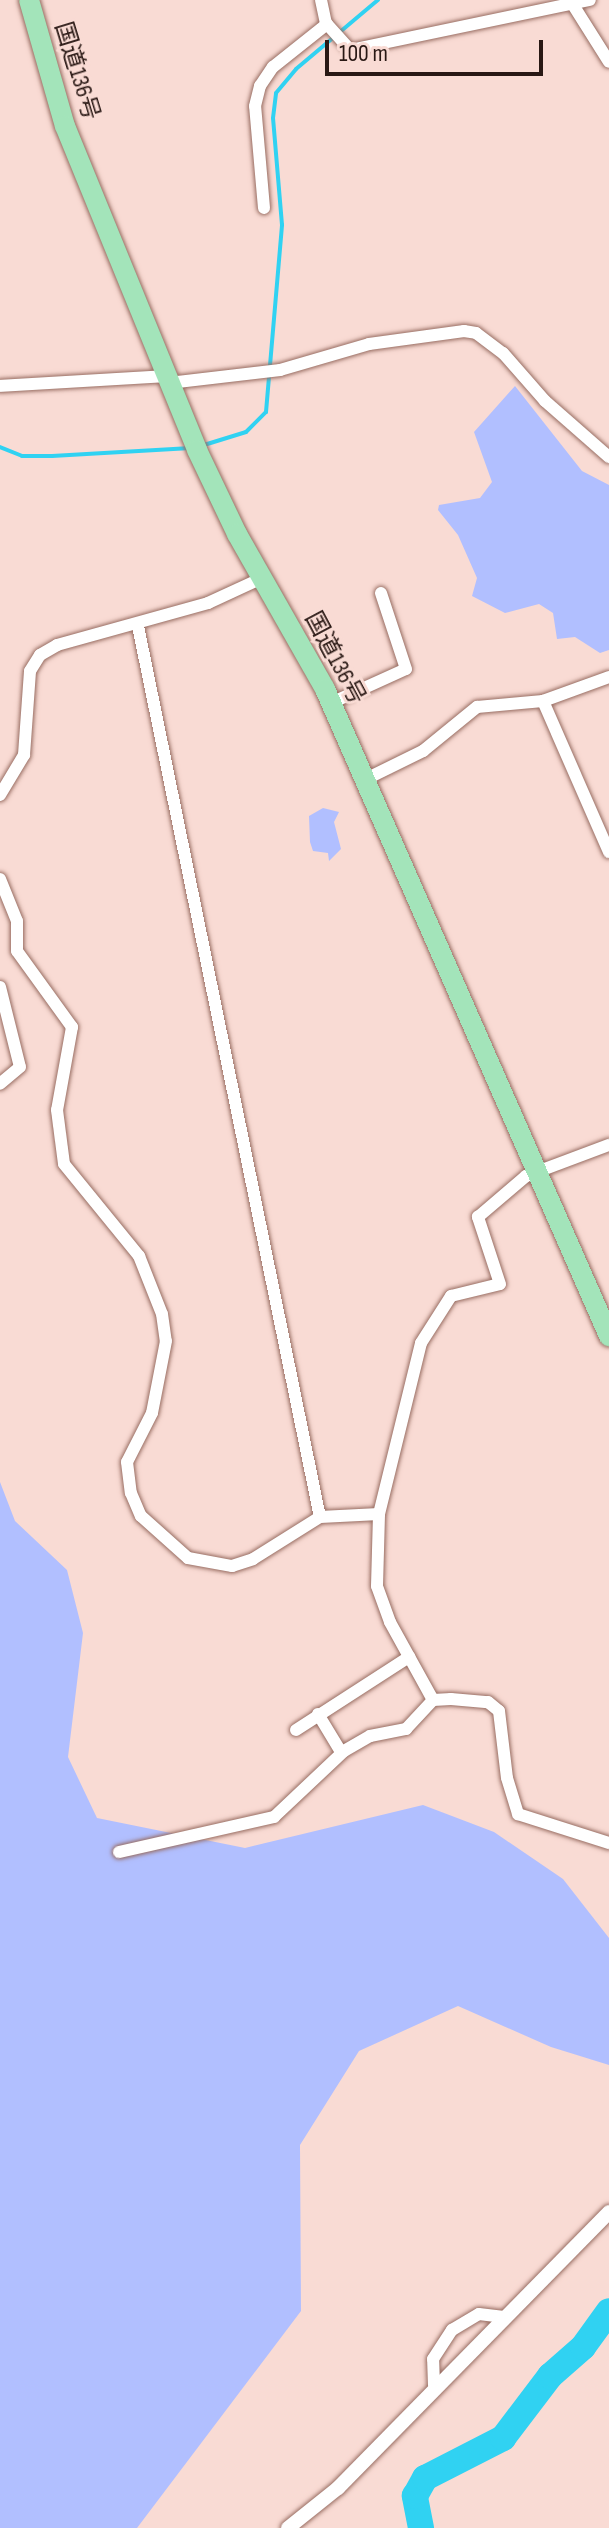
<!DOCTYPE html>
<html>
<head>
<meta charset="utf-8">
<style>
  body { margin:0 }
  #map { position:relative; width:609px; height:2528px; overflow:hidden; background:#f9dbd4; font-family:"Sofia Sans Condensed","Noto Sans JP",sans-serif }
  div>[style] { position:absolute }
  .green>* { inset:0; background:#b1bfff }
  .stream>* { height:4px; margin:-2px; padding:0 2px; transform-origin:2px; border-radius:2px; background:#30d2f2 }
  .river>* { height:26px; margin:-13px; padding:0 13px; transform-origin:13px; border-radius:13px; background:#30d2f2 }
  .roads { filter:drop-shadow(0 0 2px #986d62) drop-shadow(0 0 2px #986d62) }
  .minor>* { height:12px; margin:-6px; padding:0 6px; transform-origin:6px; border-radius:6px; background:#fff }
  .tertiary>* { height:14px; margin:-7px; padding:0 7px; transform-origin:7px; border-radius:7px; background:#fff }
  .trunk>* { height:20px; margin:-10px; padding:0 10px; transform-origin:10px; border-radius:10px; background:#a3e4ba }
  span { translate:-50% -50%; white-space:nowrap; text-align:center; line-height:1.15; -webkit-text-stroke:6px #f9dbd4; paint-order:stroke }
  .street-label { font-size:24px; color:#291814 }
  .scale { position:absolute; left:325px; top:40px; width:218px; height:36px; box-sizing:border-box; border:4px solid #291814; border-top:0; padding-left:10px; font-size:24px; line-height:28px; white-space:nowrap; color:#291814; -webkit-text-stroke:6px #f9dbd4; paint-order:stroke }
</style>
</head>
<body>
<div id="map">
  <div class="green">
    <i style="clip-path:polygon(515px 386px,582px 471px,609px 485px,609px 650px,600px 653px,575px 637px,557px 639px,553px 613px,539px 604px,505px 613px,472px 596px,477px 578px,458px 535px,438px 510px,439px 505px,480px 498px,492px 482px,474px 432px)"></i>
    <i style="clip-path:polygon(323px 808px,339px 812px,334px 822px,341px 849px,329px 861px,328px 853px,313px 851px,310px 842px,309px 816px)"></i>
    <i style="clip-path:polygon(0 1482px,15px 1521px,67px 1570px,83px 1633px,68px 1757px,97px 1818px,245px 1848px,423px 1805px,494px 1832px,563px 1879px,609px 1938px,609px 2065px,551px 2047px,458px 2006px,359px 2051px,300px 2145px,301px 2311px,137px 2528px,0 2528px)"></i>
  </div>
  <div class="stream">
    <i style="left:204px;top:445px;width:44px;rotate:-17.2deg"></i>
    <i style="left:246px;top:432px;width:28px;rotate:-45deg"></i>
    <i style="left:266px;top:412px;width:188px;rotate:-85.1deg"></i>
    <i style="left:282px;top:225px;width:107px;rotate:-94.8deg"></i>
    <i style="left:273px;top:118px;width:25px;rotate:-83deg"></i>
    <i style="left:276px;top:93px;width:31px;rotate:-50deg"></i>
    <i style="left:296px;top:69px;width:107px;rotate:-40.1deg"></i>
    <i style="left:0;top:447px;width:24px;rotate:22deg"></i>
    <i style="left:22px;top:456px;width:30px"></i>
    <i style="left:52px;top:456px;width:139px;rotate:-3.3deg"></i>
  </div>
  <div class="river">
    <i style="left:421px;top:2528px;width:33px;rotate:-101deg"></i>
    <i style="left:415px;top:2496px;width:21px;rotate:-61deg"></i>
    <i style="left:425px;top:2478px;width:88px;rotate:-27.1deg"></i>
    <i style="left:503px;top:2438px;width:78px;rotate:-52.8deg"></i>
    <i style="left:550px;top:2376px;width:44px;rotate:-41.3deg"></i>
    <i style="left:583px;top:2347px;width:44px;rotate:-54.2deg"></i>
  </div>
  <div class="roads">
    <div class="minor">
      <i style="left:321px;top:0;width:24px;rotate:78deg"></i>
      <i style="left:326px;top:23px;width:36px;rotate:48deg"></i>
      <i style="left:350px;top:50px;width:245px;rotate:-11.8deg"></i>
      <i style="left:570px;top:0;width:73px;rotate:57.8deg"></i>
      <i style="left:264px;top:208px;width:102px;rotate:-95deg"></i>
      <i style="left:255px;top:106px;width:21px;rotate:-76deg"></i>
      <i style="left:260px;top:86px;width:23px;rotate:-56deg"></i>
      <i style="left:273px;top:67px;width:69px;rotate:-38.5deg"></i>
      <i style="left:169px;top:383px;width:112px;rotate:-6.7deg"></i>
      <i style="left:280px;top:370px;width:93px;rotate:-16.3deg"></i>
      <i style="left:369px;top:344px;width:96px;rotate:-7.8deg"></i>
      <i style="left:464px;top:331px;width:12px;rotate:9deg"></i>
      <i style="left:476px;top:333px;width:34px;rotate:37deg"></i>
      <i style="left:503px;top:353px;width:64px;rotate:48.8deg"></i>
      <i style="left:545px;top:401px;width:85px;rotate:41.2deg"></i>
      <i style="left:0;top:386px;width:166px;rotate:-3.4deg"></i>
      <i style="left:138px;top:626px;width:909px;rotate:78.46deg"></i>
      <i style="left:543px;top:701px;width:165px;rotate:66.4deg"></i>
      <i style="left:331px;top:703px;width:82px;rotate:-24.4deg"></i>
      <i style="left:406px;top:669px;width:80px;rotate:-108.2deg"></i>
      <i style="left:366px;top:779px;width:64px;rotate:-26.2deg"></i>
      <i style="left:423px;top:751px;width:70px;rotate:-39.2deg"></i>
      <i style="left:477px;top:707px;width:66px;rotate:-5.2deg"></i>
      <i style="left:543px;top:701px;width:70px;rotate:-20deg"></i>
      <i style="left:0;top:795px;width:47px;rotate:-59deg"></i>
      <i style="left:24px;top:755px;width:84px;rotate:-85.9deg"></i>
      <i style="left:30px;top:671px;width:19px;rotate:-58deg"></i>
      <i style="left:40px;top:655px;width:20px;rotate:-30deg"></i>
      <i style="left:57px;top:645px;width:157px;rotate:-15.5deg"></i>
      <i style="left:208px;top:603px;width:60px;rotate:-24.8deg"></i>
      <i style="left:0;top:879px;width:45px;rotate:68deg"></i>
      <i style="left:17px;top:921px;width:30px;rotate:90deg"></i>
      <i style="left:17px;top:951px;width:94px;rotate:54.1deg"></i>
      <i style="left:72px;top:1027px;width:84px;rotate:100.2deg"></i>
      <i style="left:57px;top:1110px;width:54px;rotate:82.6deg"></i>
      <i style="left:64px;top:1164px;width:119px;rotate:50.8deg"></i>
      <i style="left:139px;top:1256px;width:62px;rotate:68.4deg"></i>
      <i style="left:162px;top:1314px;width:27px;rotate:82deg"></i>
      <i style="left:166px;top:1341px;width:73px;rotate:101deg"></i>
      <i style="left:152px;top:1413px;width:55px;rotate:117deg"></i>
      <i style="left:127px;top:1462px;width:31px;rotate:83deg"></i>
      <i style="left:131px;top:1493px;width:25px;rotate:67deg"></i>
      <i style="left:141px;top:1516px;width:63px;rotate:41.8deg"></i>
      <i style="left:188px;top:1558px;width:45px;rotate:10.3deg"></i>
      <i style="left:232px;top:1566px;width:22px;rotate:-18deg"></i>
      <i style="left:253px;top:1559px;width:79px;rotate:-32.1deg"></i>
      <i style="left:320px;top:1517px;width:59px;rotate:-2.9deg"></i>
      <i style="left:0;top:987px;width:82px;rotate:76deg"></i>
      <i style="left:20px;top:1067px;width:26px;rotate:140deg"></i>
      <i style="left:433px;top:1700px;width:89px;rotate:-118.9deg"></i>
      <i style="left:390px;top:1622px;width:38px;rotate:-110deg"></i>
      <i style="left:377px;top:1586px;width:72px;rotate:-88.4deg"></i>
      <i style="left:379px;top:1514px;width:176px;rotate:-76.2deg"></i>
      <i style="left:421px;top:1343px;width:56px;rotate:-57.4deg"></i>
      <i style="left:451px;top:1296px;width:50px;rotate:-13.8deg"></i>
      <i style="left:500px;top:1284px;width:71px;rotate:-108.2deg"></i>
      <i style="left:478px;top:1217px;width:63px;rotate:-40.5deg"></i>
      <i style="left:526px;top:1176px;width:89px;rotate:-20.5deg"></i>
      <i style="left:318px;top:1714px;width:44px;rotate:58.8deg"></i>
      <i style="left:296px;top:1730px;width:135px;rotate:-32.9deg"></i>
      <i style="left:119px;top:1852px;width:159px;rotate:-12.7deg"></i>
      <i style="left:274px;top:1817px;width:96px;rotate:-43.3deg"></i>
      <i style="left:344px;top:1751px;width:30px;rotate:-30deg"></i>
      <i style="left:370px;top:1736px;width:37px;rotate:-11deg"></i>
      <i style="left:406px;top:1729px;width:40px;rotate:-47deg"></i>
      <i style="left:433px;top:1700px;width:18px;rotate:-3deg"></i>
      <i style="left:451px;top:1699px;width:37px;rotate:5deg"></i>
      <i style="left:488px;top:1702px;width:14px;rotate:39deg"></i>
      <i style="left:499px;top:1711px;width:67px;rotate:83.2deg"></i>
      <i style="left:507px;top:1778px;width:38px;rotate:73deg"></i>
      <i style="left:518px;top:1814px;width:96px;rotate:17.7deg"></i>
      <i style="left:434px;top:2385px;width:26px;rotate:-92deg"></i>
      <i style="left:433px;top:2359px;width:35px;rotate:-57deg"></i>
      <i style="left:452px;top:2330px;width:31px;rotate:-31deg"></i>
      <i style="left:479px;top:2314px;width:23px;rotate:7deg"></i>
    </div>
    <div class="tertiary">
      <i style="left:288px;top:2528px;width:64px;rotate:-38.7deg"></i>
      <i style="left:338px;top:2488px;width:387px;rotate:-45.5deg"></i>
    </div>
    <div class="trunk">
      <i style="left:29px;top:0;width:131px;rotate:74.1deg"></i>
      <i style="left:65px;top:126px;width:350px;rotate:67.8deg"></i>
      <i style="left:197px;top:450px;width:93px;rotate:64.5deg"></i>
      <i style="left:237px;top:534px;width:178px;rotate:60.4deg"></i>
      <i style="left:325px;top:689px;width:707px;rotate:66.3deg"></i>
    </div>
  </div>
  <div class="street-label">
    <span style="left:77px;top:71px;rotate:73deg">国道136号</span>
    <span style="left:335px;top:658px;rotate:62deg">国道136号</span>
  </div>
  <div class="scale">100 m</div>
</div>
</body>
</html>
